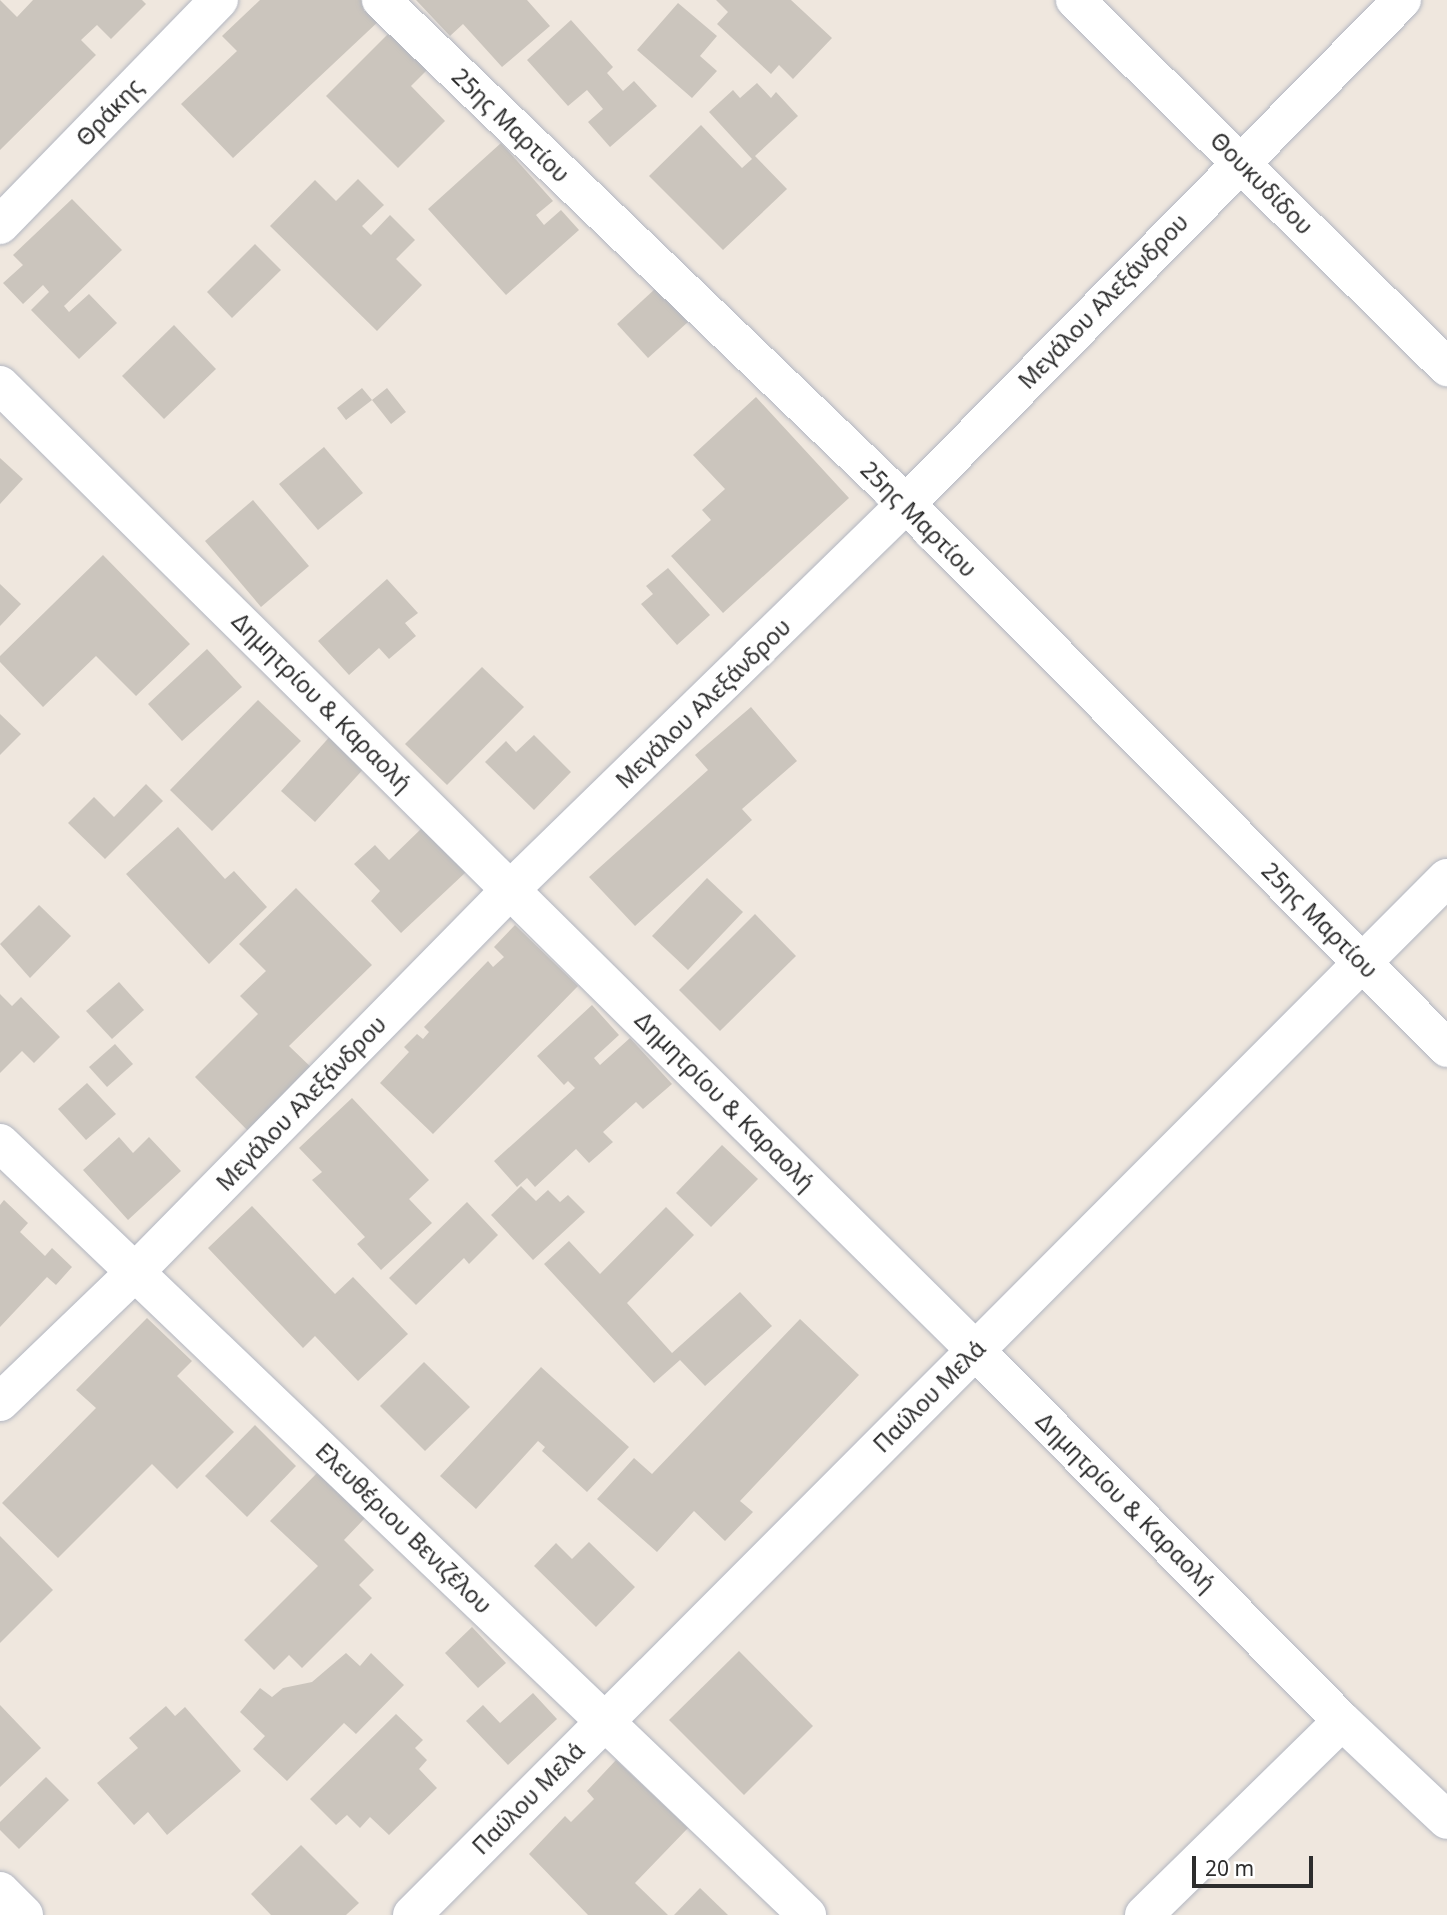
<!DOCTYPE html>
<html>
<head>
<meta charset="utf-8">
<style>
  body { margin:0 }
  #map { position:relative; width:1447px; height:1915px; overflow:hidden; background:#efe7de; font-family:"Noto Sans",sans-serif }
  div>[style] { position:absolute }
  .building>* { inset:0; background:#cbc5bd }
  .roads { filter:drop-shadow(0 0 2px #b2b6c1) drop-shadow(0 0 2px #b2b6c1) }
  .minor>* { height:38px; margin:-19px; padding:0 19px; transform-origin:19px; border-radius:19px; background:#fff }
  span { translate:-50% -50%; white-space:nowrap; text-align:center; line-height:1.15; -webkit-text-stroke:7px #fff; paint-order:stroke }
  .street-label { font-size:23px; color:#2d2d2d }
  .scale { position:absolute; left:1192px; top:1856px; width:121px; height:32px; box-sizing:border-box; border:4px solid #2d2d2d; border-top:0; padding-left:9px; font-size:21px; line-height:24px; white-space:nowrap; color:#2d2d2d; -webkit-text-stroke:5px #fff; paint-order:stroke }
</style>
</head>
<body>
<div id="map">
  <div class="building">
    <i style="clip-path:polygon(0 0,17px 17px,33px 0,142px 0,146px 4px,111px 39px,97px 25px,81px 40px,96px 55px,0 150px)"></i>
    <i style="clip-path:polygon(260px 0,363px 0,381px 19px,233px 158px,181px 104px,237px 51px,222px 36px)"></i>
    <i style="clip-path:polygon(416px 0,527px 0,550px 26px,502px 67px,463px 24px,450px 36px)"></i>
    <i style="clip-path:polygon(716px 0,791px 0,832px 38px,793px 79px,779px 65px,771px 74px,717px 24px,728px 12px)"></i>
    <i style="clip-path:polygon(678px 3px,717px 36px,700px 56px,717px 71px,692px 98px,637px 50px)"></i>
    <i style="clip-path:polygon(571px 20px,613px 67px,607px 73px,623px 91px,634px 81px,657px 106px,610px 147px,588px 122px,603px 109px,587px 90px,568px 106px,527px 60px)"></i>
    <i style="clip-path:polygon(392px 30px,430px 67px,411px 86px,445px 121px,398px 168px,326px 96px)"></i>
    <i style="clip-path:polygon(757px 83px,771px 98px,776px 92px,798px 116px,755px 156px,787px 189px,723px 250px,649px 176px,701px 125px,742px 168px,752px 159px,709px 112px,733px 90px,740px 98px)"></i>
    <i style="clip-path:polygon(501px 143px,553px 201px,536px 215px,544px 225px,561px 210px,579px 230px,506px 295px,428px 209px)"></i>
    <i style="clip-path:polygon(358px 179px,384px 205px,362px 226px,371px 235px,390px 215px,415px 240px,396px 259px,422px 285px,377px 331px,270px 226px,315px 180px,336px 201px)"></i>
    <i style="clip-path:polygon(72px 199px,122px 250px,64px 306px,69px 312px,89px 294px,117px 323px,79px 359px,31px 310px,49px 292px,43px 285px,23px 304px,3px 283px,23px 265px,13px 255px)"></i>
    <i style="clip-path:polygon(255px 244px,281px 270px,232px 318px,207px 292px)"></i>
    <i style="clip-path:polygon(656px 288px,688px 322px,648px 358px,617px 324px)"></i>
    <i style="clip-path:polygon(174px 325px,216px 369px,164px 419px,122px 376px)"></i>
    <i style="clip-path:polygon(362px 388px,372px 400px,387px 388px,406px 412px,391px 424px,372px 400px,346px 420px,337px 408px)"></i>
    <i style="clip-path:polygon(756px 397px,849px 498px,723px 613px,671px 556px,711px 520px,702px 510px,725px 489px,693px 455px)"></i>
    <i style="clip-path:polygon(324px 447px,363px 493px,318px 530px,279px 484px)"></i>
    <i style="clip-path:polygon(0 458px,23px 479px,0 504px)"></i>
    <i style="clip-path:polygon(253px 500px,309px 566px,261px 607px,205px 541px)"></i>
    <i style="clip-path:polygon(103px 555px,190px 644px,136px 696px,96px 656px,43px 707px,0 662px,0 656px)"></i>
    <i style="clip-path:polygon(668px 568px,710px 615px,677px 645px,641px 604px,653px 594px,646px 586px)"></i>
    <i style="clip-path:polygon(387px 579px,418px 613px,405px 623px,416px 636px,389px 659px,379px 648px,349px 675px,318px 641px)"></i>
    <i style="clip-path:polygon(0 584px,21px 604px,0 626px)"></i>
    <i style="clip-path:polygon(207px 649px,242px 687px,182px 741px,148px 704px)"></i>
    <i style="clip-path:polygon(482px 667px,524px 707px,447px 785px,405px 744px)"></i>
    <i style="clip-path:polygon(258px 700px,301px 741px,212px 831px,170px 790px)"></i>
    <i style="clip-path:polygon(751px 707px,797px 761px,742px 809px,752px 820px,635px 926px,589px 877px,708px 770px,695px 755px)"></i>
    <i style="clip-path:polygon(0 714px,21px 734px,0 755px)"></i>
    <i style="clip-path:polygon(333px 733px,368px 764px,315px 822px,281px 791px)"></i>
    <i style="clip-path:polygon(534px 735px,571px 772px,534px 810px,485px 762px,506px 741px,516px 752px)"></i>
    <i style="clip-path:polygon(146px 784px,163px 801px,105px 859px,68px 823px,94px 797px,114px 817px)"></i>
    <i style="clip-path:polygon(178px 827px,225px 879px,234px 871px,267px 907px,209px 964px,126px 874px)"></i>
    <i style="clip-path:polygon(423px 827px,466px 872px,401px 933px,371px 901px,380px 891px,354px 864px,375px 845px,389px 860px)"></i>
    <i style="clip-path:polygon(707px 878px,743px 912px,688px 970px,652px 936px)"></i>
    <i style="clip-path:polygon(296px 888px,372px 965px,289px 1046px,315px 1071px,251px 1134px,195px 1077px,258px 1014px,240px 996px,266px 971px,239px 944px)"></i>
    <i style="clip-path:polygon(39px 905px,71px 936px,30px 978px,0 944px)"></i>
    <i style="clip-path:polygon(755px 914px,796px 956px,720px 1031px,679px 990px)"></i>
    <i style="clip-path:polygon(515px 925px,578px 986px,433px 1134px,380px 1083px,409px 1052px,404px 1047px,417px 1034px,423px 1039px,429px 1032px,424px 1027px,488px 961px,493px 967px,504px 957px,494px 947px)"></i>
    <i style="clip-path:polygon(119px 982px,144px 1010px,112px 1039px,86px 1011px)"></i>
    <i style="clip-path:polygon(0 994px,12px 1006px,21px 997px,60px 1037px,34px 1063px,22px 1051px,0 1073px)"></i>
    <i style="clip-path:polygon(592px 1005px,619px 1035px,594px 1058px,600px 1065px,630px 1038px,672px 1084px,643px 1109px,636px 1102px,603px 1132px,613px 1142px,589px 1163px,576px 1149px,535px 1187px,527px 1178px,517px 1187px,494px 1161px,575px 1088px,568px 1081px,564px 1085px,537px 1056px)"></i>
    <i style="clip-path:polygon(115px 1044px,133px 1064px,107px 1087px,89px 1067px)"></i>
    <i style="clip-path:polygon(87px 1083px,116px 1114px,86px 1140px,58px 1109px)"></i>
    <i style="clip-path:polygon(352px 1098px,429px 1180px,409px 1199px,432px 1223px,381px 1270px,357px 1244px,365px 1237px,312px 1180px,322px 1172px,299px 1148px)"></i>
    <i style="clip-path:polygon(119px 1137px,133px 1153px,149px 1137px,181px 1171px,128px 1220px,83px 1170px)"></i>
    <i style="clip-path:polygon(722px 1145px,758px 1179px,711px 1227px,676px 1193px)"></i>
    <i style="clip-path:polygon(521px 1186px,536px 1201px,548px 1190px,560px 1202px,568px 1195px,585px 1212px,533px 1260px,491px 1215px)"></i>
    <i style="clip-path:polygon(4px 1200px,28px 1223px,20px 1232px,45px 1256px,52px 1248px,72px 1267px,56px 1285px,47px 1277px,0 1327px,0 1205px)"></i>
    <i style="clip-path:polygon(467px 1202px,498px 1235px,469px 1264px,464px 1258px,416px 1305px,389px 1278px)"></i>
    <i style="clip-path:polygon(252px 1206px,335px 1294px,353px 1277px,408px 1334px,358px 1381px,315px 1336px,303px 1348px,208px 1248px)"></i>
    <i style="clip-path:polygon(666px 1207px,694px 1235px,627px 1303px,672px 1353px,740px 1292px,772px 1326px,705px 1386px,680px 1360px,654px 1383px,544px 1264px,569px 1241px,600px 1274px)"></i>
    <i style="clip-path:polygon(147px 1318px,192px 1361px,177px 1376px,234px 1432px,177px 1489px,152px 1464px,58px 1558px,2px 1503px,96px 1408px,76px 1390px)"></i>
    <i style="clip-path:polygon(800px 1319px,859px 1375px,740px 1501px,753px 1512px,725px 1541px,694px 1511px,657px 1552px,597px 1499px,634px 1458px,652px 1474px)"></i>
    <i style="clip-path:polygon(424px 1362px,470px 1407px,425px 1451px,380px 1406px)"></i>
    <i style="clip-path:polygon(541px 1367px,629px 1447px,587px 1492px,542px 1451px,545px 1447px,538px 1441px,476px 1509px,440px 1476px)"></i>
    <i style="clip-path:polygon(255px 1425px,296px 1466px,247px 1517px,205px 1476px)"></i>
    <i style="clip-path:polygon(318px 1472px,365px 1518px,344px 1540px,374px 1570px,359px 1585px,372px 1598px,302px 1668px,289px 1655px,274px 1670px,244px 1640px,318px 1566px,270px 1521px)"></i>
    <i style="clip-path:polygon(0 1536px,53px 1590px,0 1643px)"></i>
    <i style="clip-path:polygon(589px 1542px,635px 1587px,596px 1627px,534px 1566px,556px 1543px,572px 1559px)"></i>
    <i style="clip-path:polygon(472px 1627px,506px 1663px,478px 1688px,445px 1653px)"></i>
    <i style="clip-path:polygon(739px 1651px,813px 1726px,744px 1795px,669px 1720px)"></i>
    <i style="clip-path:polygon(346px 1653px,360px 1666px,371px 1653px,404px 1685px,356px 1734px,344px 1723px,287px 1781px,253px 1749px,265px 1736px,240px 1712px,260px 1688px,272px 1697px,283px 1688px,312px 1682px)"></i>
    <i style="clip-path:polygon(533px 1693px,557px 1719px,508px 1765px,466px 1721px,483px 1705px,500px 1723px)"></i>
    <i style="clip-path:polygon(0 1705px,41px 1748px,0 1787px)"></i>
    <i style="clip-path:polygon(166px 1706px,175px 1716px,185px 1707px,241px 1771px,167px 1835px,148px 1812px,134px 1825px,97px 1783px,138px 1748px,129px 1738px)"></i>
    <i style="clip-path:polygon(396px 1714px,423px 1740px,415px 1748px,427px 1760px,419px 1769px,437px 1788px,389px 1835px,370px 1817px,360px 1828px,347px 1815px,336px 1825px,310px 1799px)"></i>
    <i style="clip-path:polygon(616px 1760px,688px 1828px,635px 1883px,668px 1915px,588px 1915px,529px 1854px,565px 1816px,571px 1822px,594px 1799px,587px 1791px)"></i>
    <i style="clip-path:polygon(46px 1777px,69px 1800px,19px 1849px,0 1830px,0 1822px)"></i>
    <i style="clip-path:polygon(301px 1845px,359px 1903px,346px 1915px,271px 1915px,251px 1894px)"></i>
    <i style="clip-path:polygon(700px 1888px,728px 1915px,674px 1915px)"></i>
  </div>
  <div class="roads">
    <div class="minor">
      <i style="left:381px;top:0;width:728px;rotate:43.83deg"></i>
      <i style="left:906px;top:504px;width:767px;rotate:45.16deg"></i>
      <i style="left:1075px;top:0;width:523px;rotate:44.61deg"></i>
      <i style="left:0;top:225px;width:314px;rotate:-45.8deg"></i>
      <i style="left:0;top:385px;width:1372px;rotate:44.7deg"></i>
      <i style="left:975px;top:1350px;width:522px;rotate:45.31deg"></i>
      <i style="left:1342px;top:1721px;width:144px;rotate:43.3deg"></i>
      <i style="left:0;top:1143px;width:1117px;rotate:43.73deg"></i>
      <i style="left:0;top:1402px;width:189px;rotate:-43.9deg"></i>
      <i style="left:136px;top:1271px;width:535px;rotate:-45.53deg"></i>
      <i style="left:511px;top:889px;width:552px;rotate:-44.27deg"></i>
      <i style="left:906px;top:504px;width:707px;rotate:-45.46deg"></i>
      <i style="left:0;top:1891px;width:34px;rotate:45deg"></i>
      <i style="left:412px;top:1915px;width:1465px;rotate:-45.06deg"></i>
      <i style="left:1144px;top:1915px;width:277px;rotate:-44.4deg"></i>
    </div>
  </div>
  <div class="street-label">
    <span style="left:109px;top:112px;rotate:-46deg">Θράκης</span>
    <span style="left:511px;top:125px;rotate:44deg">25ης Μαρτίου</span>
    <span style="left:1262px;top:183px;rotate:45deg">Θουκυδίδου</span>
    <span style="left:1103px;top:301px;rotate:-46deg">Μεγάλου Αλεξάνδρου</span>
    <span style="left:919px;top:519px;rotate:45deg">25ης Μαρτίου</span>
    <span style="left:322px;top:702px;rotate:45deg">Δημητρίου &amp; Καραολή</span>
    <span style="left:703px;top:703px;rotate:-44deg">Μεγάλου Αλεξάνδρου</span>
    <span style="left:1320px;top:920px;rotate:45deg">25ης Μαρτίου</span>
    <span style="left:725px;top:1101px;rotate:45deg">Δημητρίου &amp; Καραολή</span>
    <span style="left:301px;top:1103px;rotate:-46deg">Μεγάλου Αλεξάνδρου</span>
    <span style="left:929px;top:1396px;rotate:-45deg">Παύλου Μελά</span>
    <span style="left:1126px;top:1502px;rotate:45deg">Δημητρίου &amp; Καραολή</span>
    <span style="left:404px;top:1528px;rotate:44deg">Ελευθέριου Βενιζέλου</span>
    <span style="left:528px;top:1798px;rotate:-45deg">Παύλου Μελά</span>
  </div>
  <div class="scale">20 m</div>
</div>
</body>
</html>
